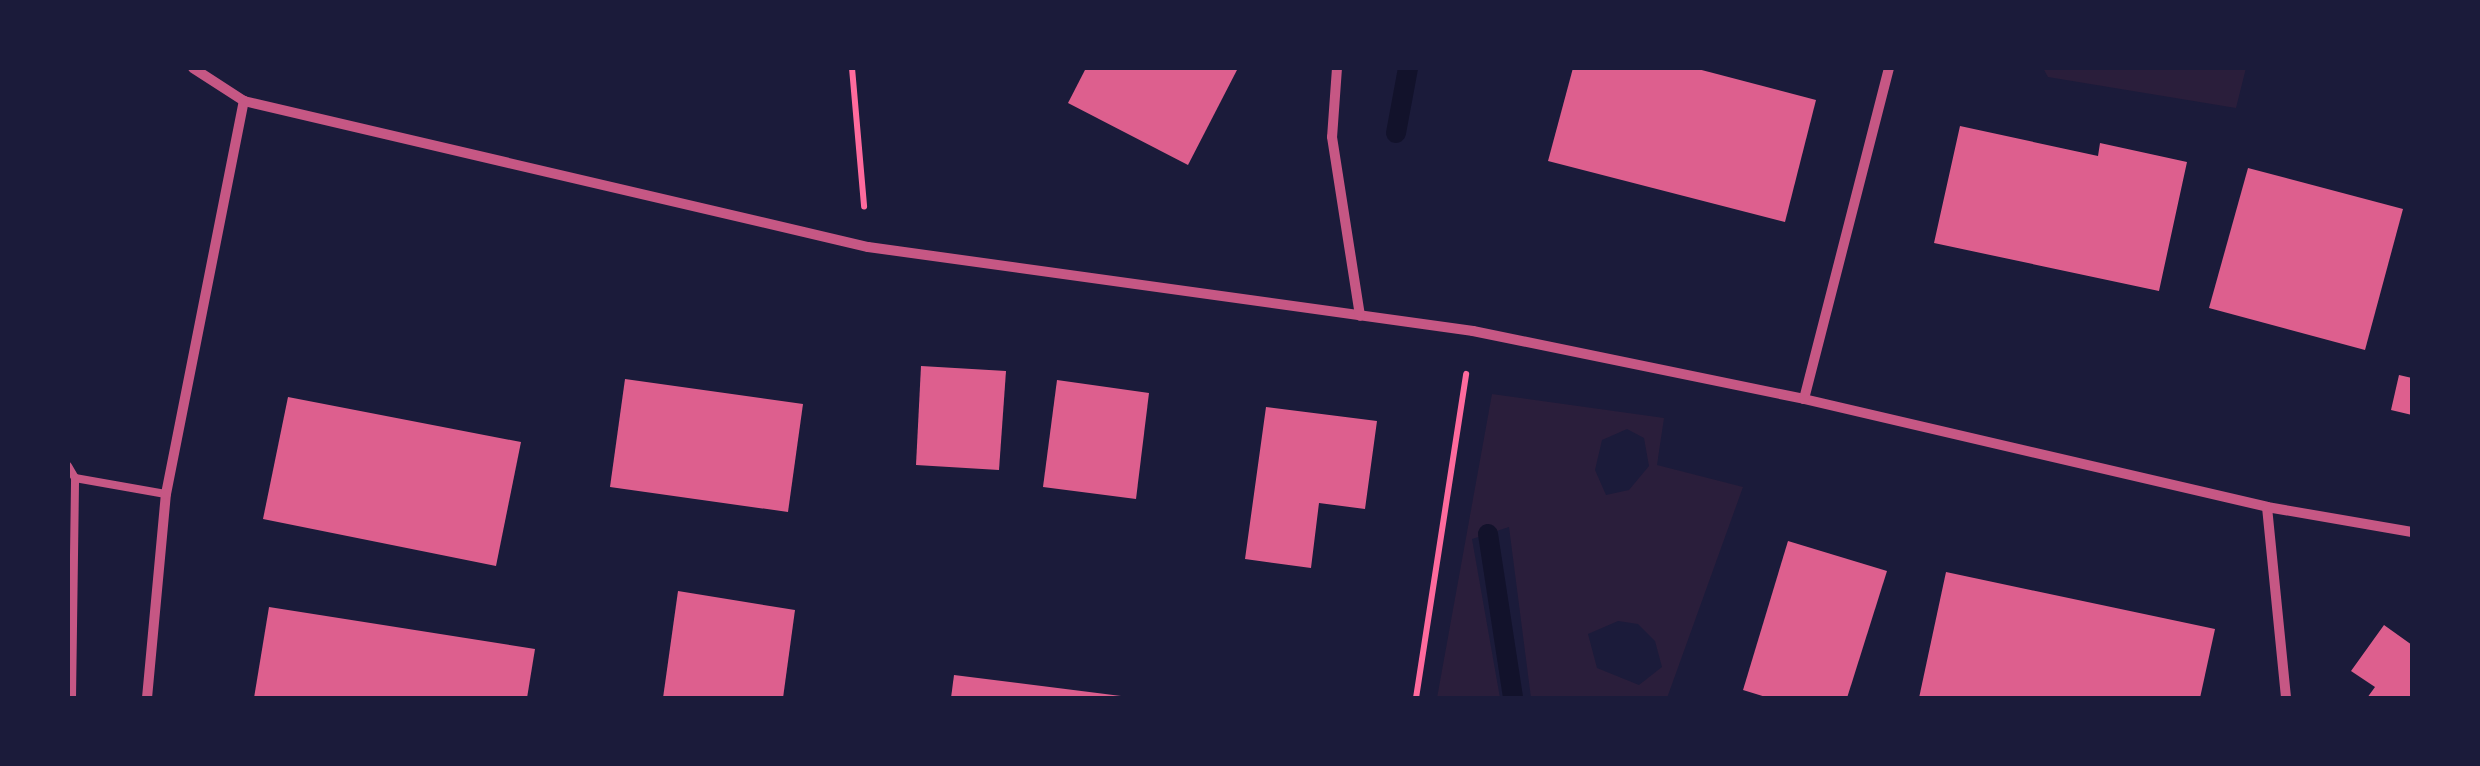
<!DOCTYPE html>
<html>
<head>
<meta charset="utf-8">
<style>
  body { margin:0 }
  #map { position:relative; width:2480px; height:766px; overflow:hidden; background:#1b1b3a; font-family:"Playfair Display",serif }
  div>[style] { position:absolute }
  .green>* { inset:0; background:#2a1e3b }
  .stream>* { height:20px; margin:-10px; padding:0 10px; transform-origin:10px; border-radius:10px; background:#12122b }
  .building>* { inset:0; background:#dd5f8e }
  .path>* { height:6px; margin:-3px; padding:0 3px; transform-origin:3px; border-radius:3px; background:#ff6b9d }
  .service>* { height:8px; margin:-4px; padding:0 4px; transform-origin:4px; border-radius:4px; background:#c65784 }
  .minor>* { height:10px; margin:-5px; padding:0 5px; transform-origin:5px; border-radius:5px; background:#c65784 }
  span { translate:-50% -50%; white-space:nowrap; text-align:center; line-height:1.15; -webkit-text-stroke:10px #1b1b3a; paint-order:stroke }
  .frame { position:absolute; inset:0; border:70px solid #1b1b3a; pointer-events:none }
</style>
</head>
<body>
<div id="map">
  <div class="green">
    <i style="clip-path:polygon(2043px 68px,2246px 68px,2236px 108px,2048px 77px)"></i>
    <i style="clip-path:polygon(evenodd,1492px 394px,1664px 418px,1657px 465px,1743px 487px,1667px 698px,1531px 698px,1509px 527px,1472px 539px,1500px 698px,1437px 698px,1492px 394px,1627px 429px,1644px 438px,1649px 466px,1629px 490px,1606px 495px,1595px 470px,1602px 440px,1627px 429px,1492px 394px,1618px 621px,1638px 624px,1655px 641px,1662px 667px,1639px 685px,1597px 668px,1588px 634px,1618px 621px)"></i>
  </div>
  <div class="stream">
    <i style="left:1396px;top:133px;width:66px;rotate:-79.5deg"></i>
    <i style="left:1488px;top:534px;width:166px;rotate:81.3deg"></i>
  </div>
  <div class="building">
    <i style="clip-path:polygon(1086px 68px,1238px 68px,1188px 165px,1068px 103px)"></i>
    <i style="clip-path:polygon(1573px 68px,1694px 68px,1816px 100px,1785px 222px,1548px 161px)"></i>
    <i style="clip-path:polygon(1960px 126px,2098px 156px,2100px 143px,2187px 162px,2159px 291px,1934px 243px)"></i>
    <i style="clip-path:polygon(2248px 168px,2403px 209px,2365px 350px,2209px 308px)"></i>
    <i style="clip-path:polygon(921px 366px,1006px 371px,999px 470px,916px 465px)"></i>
    <i style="clip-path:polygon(2399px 375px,2412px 378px,2412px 415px,2391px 410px)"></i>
    <i style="clip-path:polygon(625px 379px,803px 404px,788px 512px,610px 487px)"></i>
    <i style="clip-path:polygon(1057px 380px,1149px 393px,1136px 499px,1043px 487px)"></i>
    <i style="clip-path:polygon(288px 397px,521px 442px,496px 566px,263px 519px)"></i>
    <i style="clip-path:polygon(1266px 407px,1377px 421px,1365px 509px,1319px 503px,1311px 568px,1245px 559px)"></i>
    <i style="clip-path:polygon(1788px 541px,1887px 571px,1847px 698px,1769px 698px,1743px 690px)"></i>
    <i style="clip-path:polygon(1946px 572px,2215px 629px,2200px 698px,1919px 698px)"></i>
    <i style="clip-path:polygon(678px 591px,795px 610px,783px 698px,663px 698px)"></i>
    <i style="clip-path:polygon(269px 607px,535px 649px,527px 698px,254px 698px)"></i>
    <i style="clip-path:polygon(2384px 625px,2412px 645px,2412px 698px,2367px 698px,2375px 687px,2351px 671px)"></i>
    <i style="clip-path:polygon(954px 675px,1121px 696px,1120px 698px,951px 698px)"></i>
  </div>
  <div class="path">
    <i style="left:852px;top:68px;width:139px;rotate:85deg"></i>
    <i style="left:1416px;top:698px;width:328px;rotate:-81.2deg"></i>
  </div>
  <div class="service">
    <i style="left:68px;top:466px;width:14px;rotate:60deg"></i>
    <i style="left:75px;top:478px;width:92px;rotate:10deg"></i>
    <i style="left:72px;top:698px;width:220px;rotate:-89.2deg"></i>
  </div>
  <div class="minor">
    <i style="left:193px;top:68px;width:61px;rotate:32.9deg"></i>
    <i style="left:244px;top:101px;width:641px;rotate:13.17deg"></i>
    <i style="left:868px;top:247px;width:611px;rotate:7.9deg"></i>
    <i style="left:1473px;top:331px;width:338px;rotate:11.6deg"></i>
    <i style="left:1804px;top:399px;width:475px;rotate:13.1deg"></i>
    <i style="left:2267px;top:507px;width:147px;rotate:9.8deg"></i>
    <i style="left:1337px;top:68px;width:69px;rotate:94.1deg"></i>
    <i style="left:1332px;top:137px;width:181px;rotate:81.1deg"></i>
    <i style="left:1804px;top:399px;width:342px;rotate:-75.6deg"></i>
    <i style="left:2267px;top:507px;width:192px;rotate:84.3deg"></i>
    <i style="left:147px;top:698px;width:205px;rotate:-84.7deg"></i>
    <i style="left:166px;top:494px;width:401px;rotate:-78.8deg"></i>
  </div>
  <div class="frame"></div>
</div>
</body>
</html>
